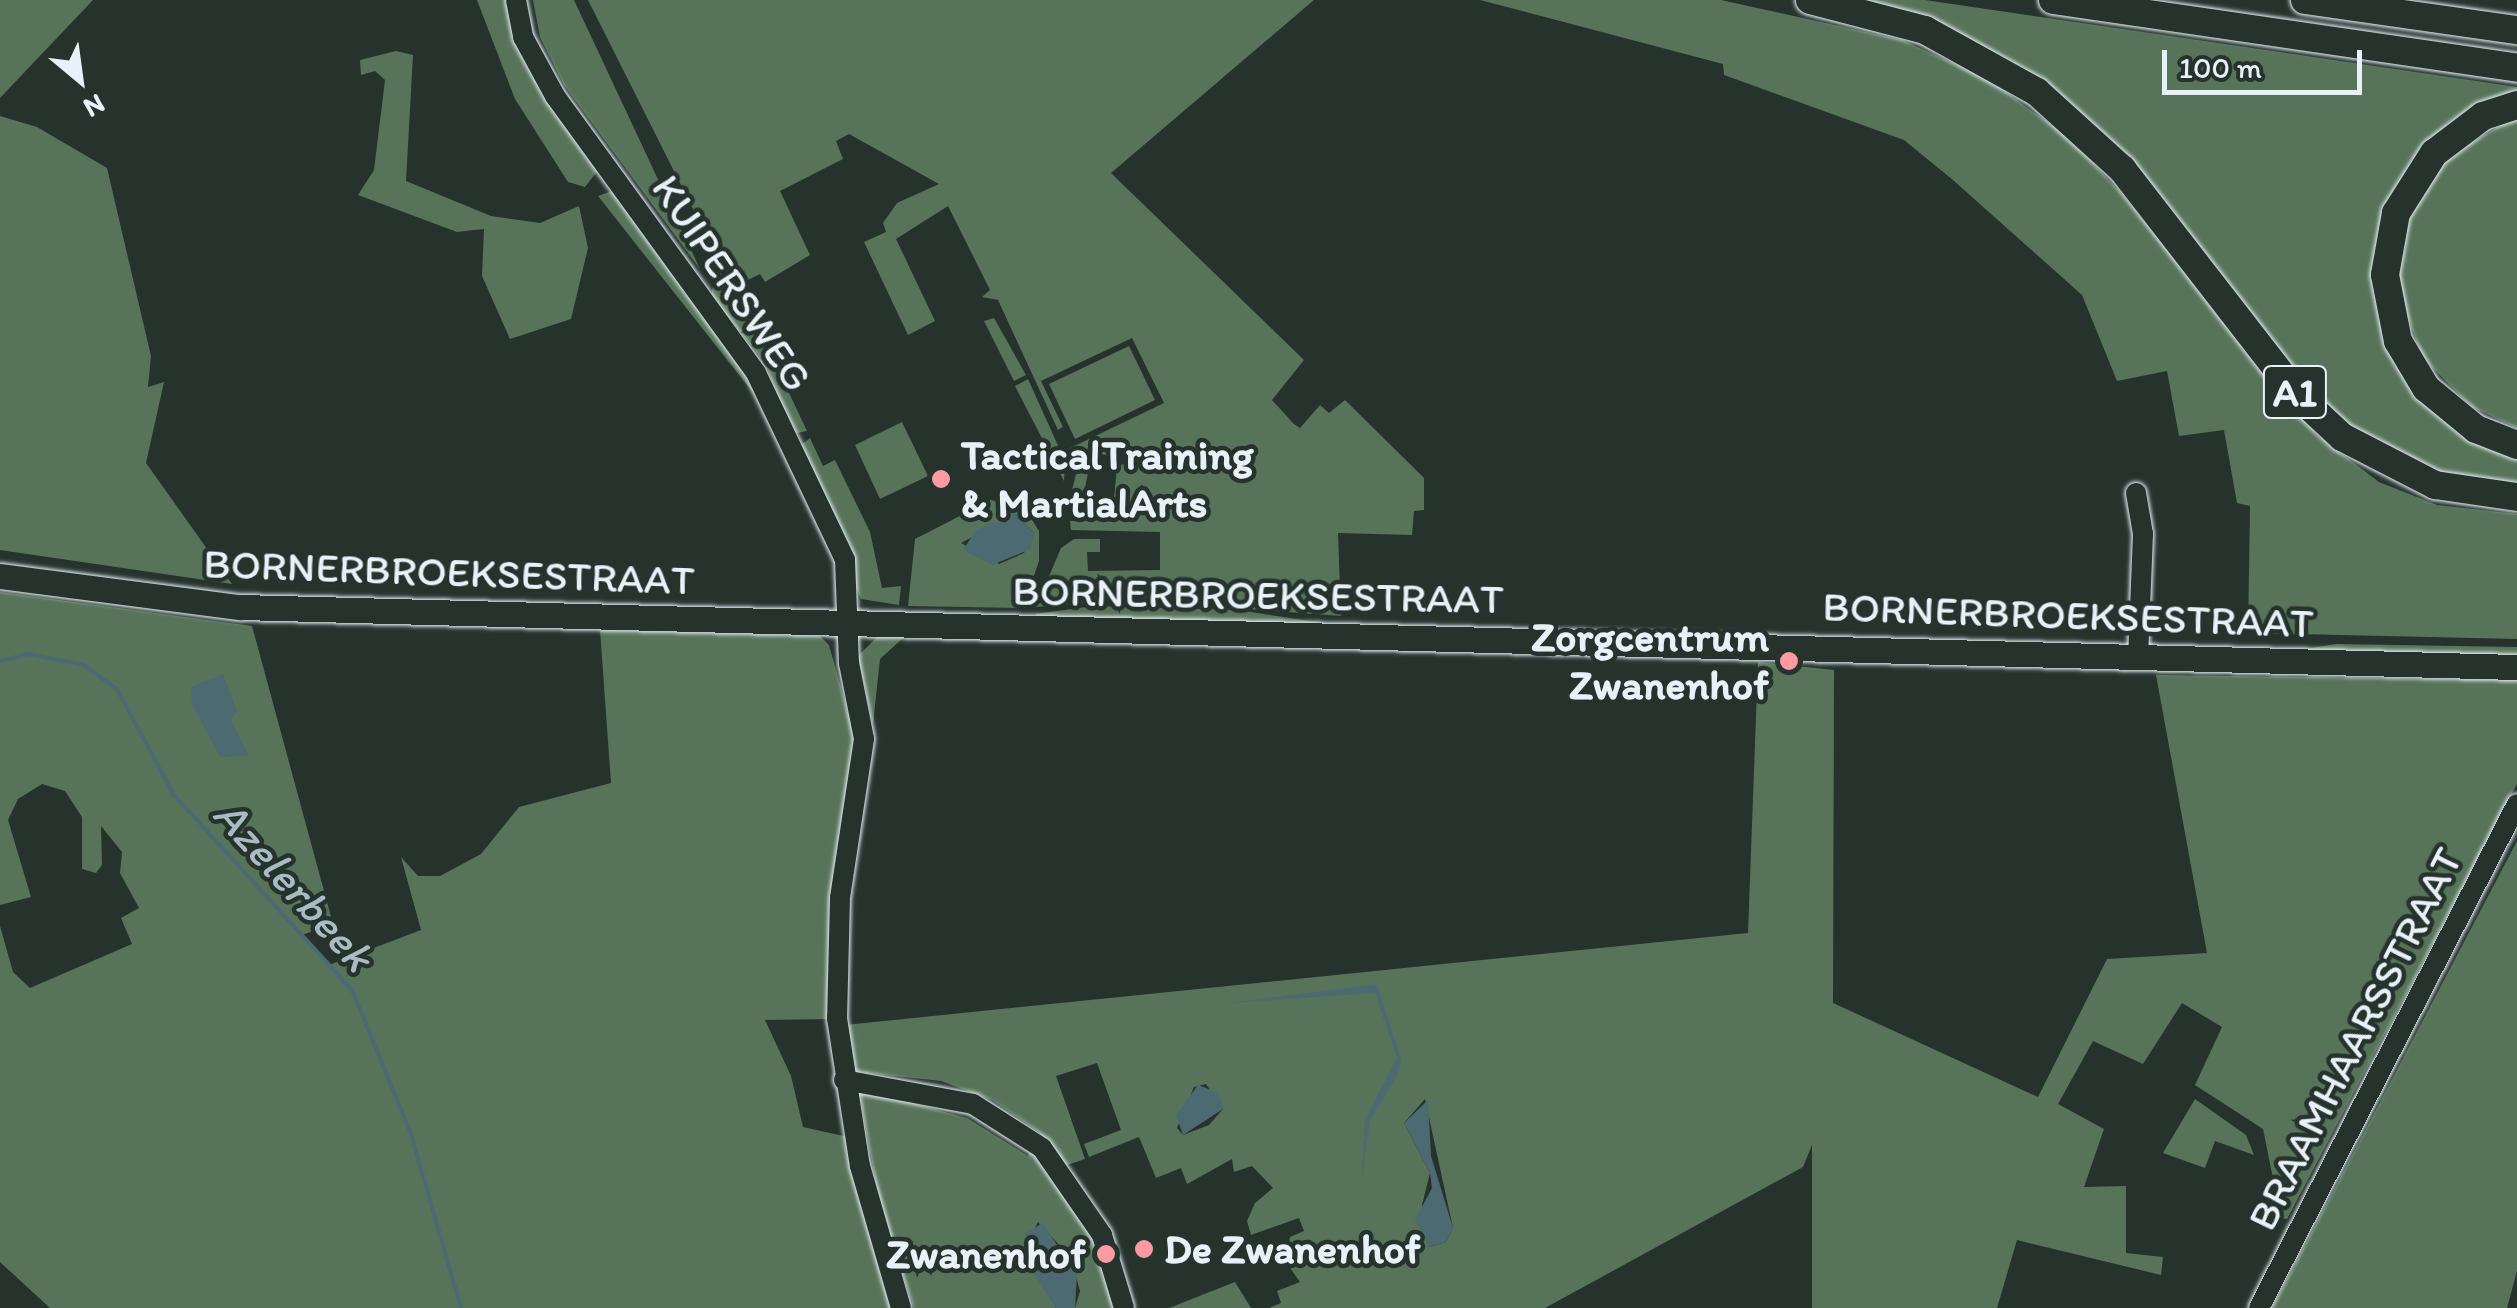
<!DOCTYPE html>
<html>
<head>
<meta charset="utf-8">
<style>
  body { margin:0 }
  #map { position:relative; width:2517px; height:1308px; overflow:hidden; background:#26332d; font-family:Itim,sans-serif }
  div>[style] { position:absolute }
  .green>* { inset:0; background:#577359 }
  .water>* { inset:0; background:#4d6a73 }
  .stream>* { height:4px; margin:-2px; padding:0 2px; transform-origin:2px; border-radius:2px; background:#4d6a73 }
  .roads { filter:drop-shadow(0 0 2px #e8f1f8) drop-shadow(0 0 2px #e8f1f8) }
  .minor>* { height:20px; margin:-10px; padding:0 10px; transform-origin:10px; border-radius:10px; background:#26332d }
  .major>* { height:25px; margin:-12.5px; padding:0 12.5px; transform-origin:12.5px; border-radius:12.5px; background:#26332d }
  .highway>* { height:28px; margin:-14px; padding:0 14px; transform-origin:14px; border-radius:14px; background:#26332d }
  .dots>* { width:28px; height:28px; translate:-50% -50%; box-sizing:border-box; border:5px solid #26332d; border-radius:50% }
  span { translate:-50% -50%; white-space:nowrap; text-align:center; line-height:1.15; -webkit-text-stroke:9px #26332d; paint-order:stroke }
  .shield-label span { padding:2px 8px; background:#26332d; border:2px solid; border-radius:8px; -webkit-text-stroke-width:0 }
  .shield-label { font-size:40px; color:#e8f1f8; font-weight:700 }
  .street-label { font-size:42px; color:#e8f1f8 }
  .poi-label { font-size:42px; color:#e8f1f8; font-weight:700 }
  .left { translate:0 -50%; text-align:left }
  .right { translate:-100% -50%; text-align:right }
  .water-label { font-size:45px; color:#aabbc3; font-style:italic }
  .north { position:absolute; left:30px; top:30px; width:100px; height:100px; -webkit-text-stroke:8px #26332d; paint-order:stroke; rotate:151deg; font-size:28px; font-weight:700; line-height:40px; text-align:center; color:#e8f1f8 }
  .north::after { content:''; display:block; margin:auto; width:35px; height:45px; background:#e8f1f8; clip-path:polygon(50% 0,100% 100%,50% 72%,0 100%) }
  .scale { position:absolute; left:2162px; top:50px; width:200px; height:45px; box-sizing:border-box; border:5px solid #e8f1f8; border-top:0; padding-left:12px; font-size:30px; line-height:35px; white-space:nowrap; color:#e8f1f8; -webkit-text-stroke:8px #26332d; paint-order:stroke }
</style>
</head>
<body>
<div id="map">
  <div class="green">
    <i style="clip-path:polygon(0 0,93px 0,0 98px)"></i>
    <i style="clip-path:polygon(477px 0,509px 0,599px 169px,585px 187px,568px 182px,515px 99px)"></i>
    <i style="clip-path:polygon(533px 0,574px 0,700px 269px,564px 85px,540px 37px)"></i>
    <i style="clip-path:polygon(588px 0,1314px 0,1111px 173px,1304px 360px,1272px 400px,1294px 424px,1300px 428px,1320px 405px,1329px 413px,1345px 400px,1424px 478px,1424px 510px,1414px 511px,1412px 535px,1338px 533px,1341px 616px,1129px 600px,1036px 607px,1061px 548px,1074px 539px,1100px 539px,1100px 552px,1087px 552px,1088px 571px,1160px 570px,1160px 532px,1071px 530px,1070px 521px,1112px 520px,1117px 466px,1135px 461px,1123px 447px,1113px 456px,1092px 453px,1083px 498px,1070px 498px,1078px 466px,1066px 450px,1164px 403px,1132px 338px,1041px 381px,1063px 427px,1058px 430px,998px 300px,982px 297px,990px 290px,948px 206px,896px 239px,935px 321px,908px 335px,864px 242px,886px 232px,883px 223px,897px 203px,939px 184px,849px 134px,836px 141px,843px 159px,780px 191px,810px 255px,765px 282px,760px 274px,738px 285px,807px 431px,792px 434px,766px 364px,711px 295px,716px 273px,692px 223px,698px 219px)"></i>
    <i style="clip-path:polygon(1480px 0,1721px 0,1902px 40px,1988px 79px,2069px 138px,2122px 194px,2317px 435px,2379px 482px,2437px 505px,2517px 514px,2517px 639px,2248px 633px,2250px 506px,2237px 503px,2224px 430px,2179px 436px,2167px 371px,2117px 381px,2082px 295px,1953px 180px,1904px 140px,1724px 75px,1723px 64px)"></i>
    <i style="clip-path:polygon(1853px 0,1925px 0,2517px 87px,2517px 96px,2392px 198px,2393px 342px,2517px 451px,2517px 483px,2421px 469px,2313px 402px,2110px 144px)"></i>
    <i style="clip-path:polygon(396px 51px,413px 55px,406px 181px,491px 216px,540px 223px,579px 206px,588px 248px,571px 319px,510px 339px,482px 276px,484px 229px,457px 232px,358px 195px,374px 170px,385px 80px,375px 71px,361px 75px,360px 60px)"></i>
    <i style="clip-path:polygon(0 116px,37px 127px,107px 168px,151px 356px,148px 387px,164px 382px,146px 463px,232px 584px,0 550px)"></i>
    <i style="clip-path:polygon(2517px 116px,2517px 428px,2472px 407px,2423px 358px,2398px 291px,2397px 254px,2407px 218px,2446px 158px)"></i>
    <i style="clip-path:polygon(612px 191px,700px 302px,773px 418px,598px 196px)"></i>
    <i style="clip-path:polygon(994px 318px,1026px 375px,1014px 381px,984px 321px)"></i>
    <i style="clip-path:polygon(1129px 346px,1155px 400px,1075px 439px,1049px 384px)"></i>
    <i style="clip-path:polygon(1028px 379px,1065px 461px,1064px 481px,1015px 386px)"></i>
    <i style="clip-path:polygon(902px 422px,928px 476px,880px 499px,855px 445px)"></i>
    <i style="clip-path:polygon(810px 438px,823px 466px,835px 460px,870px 532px,882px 588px,901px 586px,899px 605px,861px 599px,798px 447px)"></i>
    <i style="clip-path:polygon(evenodd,991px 500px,1026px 510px,1039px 531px,1039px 561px,1023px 608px,908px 606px,915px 539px,991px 500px,1016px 514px,1034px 533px,1024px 553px,999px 564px,961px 543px,1016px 514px)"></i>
    <i style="clip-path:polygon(0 592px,252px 626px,333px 924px,302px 935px,329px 965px,421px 930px,401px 857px,418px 876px,440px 876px,481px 854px,519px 807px,611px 783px,600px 630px,820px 636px,829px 645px,856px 741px,828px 951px,831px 1019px,765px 1020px,791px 1076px,803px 1127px,848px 1137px,897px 1308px,50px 1308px,0 1262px,0 926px,13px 972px,30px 988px,132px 944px,121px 918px,139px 908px,120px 873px,122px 852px,101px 826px,102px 865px,96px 873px,82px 869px,82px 817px,65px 791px,42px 784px,18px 799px,8px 820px,31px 897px,0 905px)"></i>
    <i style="clip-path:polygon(1094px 606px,1238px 610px,1328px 624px,1040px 621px,1035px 614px)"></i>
    <i style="clip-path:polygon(877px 637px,904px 637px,880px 659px,873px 724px,858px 656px)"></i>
    <i style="clip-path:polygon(2336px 644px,2517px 647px,2517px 659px,2273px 654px)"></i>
    <i style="clip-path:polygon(evenodd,1758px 662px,1834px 670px,1833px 1003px,2038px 1097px,2107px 959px,2207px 953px,2156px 675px,2517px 680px,2517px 784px,2287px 1219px,2281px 1218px,2263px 1129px,2195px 1085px,2222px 1027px,2182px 1003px,2143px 1064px,2093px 1041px,2058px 1104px,2104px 1129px,2084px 1187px,2126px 1186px,2126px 1253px,2163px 1257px,2161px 1275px,2017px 1240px,1997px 1308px,1812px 1308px,1812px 1145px,1803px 1167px,1545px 1308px,1269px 1308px,1281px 1303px,1277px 1291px,1300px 1282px,1286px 1262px,1290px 1237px,1304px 1231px,1299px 1218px,1251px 1235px,1247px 1221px,1255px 1203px,1273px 1188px,1252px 1166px,1234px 1172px,1232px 1159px,1187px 1184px,1181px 1168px,1156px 1178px,1139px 1137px,1089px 1157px,1084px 1144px,1121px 1130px,1097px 1063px,1056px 1076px,1085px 1159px,1067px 1165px,1038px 1131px,992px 1100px,941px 1081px,849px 1071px,845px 1025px,1748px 933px,1758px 662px,1206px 1084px,1223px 1109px,1209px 1125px,1183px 1135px,1177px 1128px,1194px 1087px,1206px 1084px,1758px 662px,1425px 1099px,1453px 1228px,1446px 1242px,1429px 1247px,1422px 1205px,1430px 1173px,1404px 1123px,1425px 1099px)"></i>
    <i style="clip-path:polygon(2517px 841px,2517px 1271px,2507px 1308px,2272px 1308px)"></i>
    <i style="clip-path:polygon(859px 1089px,967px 1118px,1028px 1156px,1032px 1144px,1087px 1214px,1119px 1308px,1075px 1308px,1080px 1291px,1071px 1258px,1038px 1222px,1025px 1247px,1056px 1308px,914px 1308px,880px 1207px)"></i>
    <i style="clip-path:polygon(2195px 1099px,2246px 1135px,2254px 1155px,2215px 1141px,2205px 1168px,2163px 1153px)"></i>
    <i style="clip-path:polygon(1235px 1282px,1251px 1308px,1169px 1308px)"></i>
  </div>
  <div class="water">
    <i style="clip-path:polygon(1016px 514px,1034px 533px,1031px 549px,992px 565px,963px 550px,976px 530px)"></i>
    <i style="clip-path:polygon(223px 674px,237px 711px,231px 720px,249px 756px,220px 757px,192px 704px,191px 687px)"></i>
    <i style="clip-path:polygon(1377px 984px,1401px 1060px,1397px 1076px,1370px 1120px,1362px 1179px,1365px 1119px,1397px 1058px,1375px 993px,1229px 1003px)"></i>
    <i style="clip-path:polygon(1198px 1085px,1219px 1093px,1223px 1109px,1183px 1135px,1176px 1115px)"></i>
    <i style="clip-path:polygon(1428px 1100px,1431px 1156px,1453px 1228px,1446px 1242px,1429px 1247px,1415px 1220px,1432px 1188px,1430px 1173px,1404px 1123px)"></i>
    <i style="clip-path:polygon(1042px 1223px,1077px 1274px,1075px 1308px,1056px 1308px,1030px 1268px,1025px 1234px)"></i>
  </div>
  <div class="stream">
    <i style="left:0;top:661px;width:29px;rotate:-14deg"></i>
    <i style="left:28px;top:654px;width:57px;rotate:11.1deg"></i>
    <i style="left:84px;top:665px;width:41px;rotate:36deg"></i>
    <i style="left:117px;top:689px;width:119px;rotate:61.9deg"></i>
    <i style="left:173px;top:794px;width:265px;rotate:47.6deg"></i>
    <i style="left:352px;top:990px;width:156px;rotate:67.7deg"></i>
    <i style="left:411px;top:1134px;width:181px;rotate:74deg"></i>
  </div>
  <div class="roads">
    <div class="minor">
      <i style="left:516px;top:0;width:38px;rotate:79deg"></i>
      <i style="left:523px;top:37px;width:67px;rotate:61.5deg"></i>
      <i style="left:555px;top:96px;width:342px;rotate:54deg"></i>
      <i style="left:756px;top:373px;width:207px;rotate:64.5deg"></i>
      <i style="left:845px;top:560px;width:103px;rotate:87.8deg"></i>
      <i style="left:849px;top:663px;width:77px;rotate:78.8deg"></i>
      <i style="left:864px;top:739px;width:161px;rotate:98.6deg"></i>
      <i style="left:840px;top:898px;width:120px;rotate:91.4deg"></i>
      <i style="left:837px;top:1018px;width:150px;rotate:81.2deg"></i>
      <i style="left:860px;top:1166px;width:148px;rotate:73.9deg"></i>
      <i style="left:2136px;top:493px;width:42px;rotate:80.3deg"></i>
      <i style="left:2143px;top:534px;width:123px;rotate:92.3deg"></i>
      <i style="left:844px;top:1080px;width:131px;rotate:10.5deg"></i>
      <i style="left:973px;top:1104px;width:82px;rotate:32.5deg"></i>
      <i style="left:1042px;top:1148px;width:106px;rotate:55.4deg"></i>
      <i style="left:1102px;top:1235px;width:76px;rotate:73.2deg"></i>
      <i style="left:2259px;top:1308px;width:566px;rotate:-62.89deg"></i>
    </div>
    <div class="major">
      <i style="left:0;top:576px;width:242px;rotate:7.4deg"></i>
      <i style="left:240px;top:607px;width:2278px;rotate:1.51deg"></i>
    </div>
    <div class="highway">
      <i style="left:1810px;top:0;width:119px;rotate:14.6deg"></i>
      <i style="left:1925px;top:30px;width:128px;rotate:29deg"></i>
      <i style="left:2037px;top:92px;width:115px;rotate:42.2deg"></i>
      <i style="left:2122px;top:169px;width:286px;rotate:52.2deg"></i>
      <i style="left:2297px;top:395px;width:62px;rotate:43deg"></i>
      <i style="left:2342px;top:437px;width:105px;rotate:27.3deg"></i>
      <i style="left:2435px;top:485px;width:83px;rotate:8.3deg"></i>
      <i style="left:2053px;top:0;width:469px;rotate:8.3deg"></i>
      <i style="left:2305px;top:0;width:214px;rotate:8.1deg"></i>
      <i style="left:2517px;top:105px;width:36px;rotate:162deg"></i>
      <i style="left:2483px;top:116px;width:61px;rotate:142.9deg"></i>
      <i style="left:2434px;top:153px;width:71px;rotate:122.3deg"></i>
      <i style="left:2396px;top:213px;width:63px;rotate:100.1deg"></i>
      <i style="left:2385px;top:275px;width:67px;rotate:78.9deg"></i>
      <i style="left:2398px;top:341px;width:55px;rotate:59.2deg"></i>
      <i style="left:2426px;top:388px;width:65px;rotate:39.4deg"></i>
      <i style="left:2476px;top:429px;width:44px;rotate:21.3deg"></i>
    </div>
  </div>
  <div class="dots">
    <i style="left:941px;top:479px;background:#ff9aa2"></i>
    <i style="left:1789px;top:661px;background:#ff9aa2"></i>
    <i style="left:1144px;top:1249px;background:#ff9aa2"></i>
    <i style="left:1106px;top:1254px;background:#ff9aa2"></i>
  </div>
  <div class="shield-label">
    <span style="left:2295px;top:392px">A1</span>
  </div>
  <div class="street-label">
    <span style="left:732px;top:283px;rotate:56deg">KUIPERSWEG</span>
    <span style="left:449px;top:572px;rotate:2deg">BORNERBROEKSESTRAAT</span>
    <span style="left:1258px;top:595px;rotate:1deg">BORNERBROEKSESTRAAT</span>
    <span style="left:2068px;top:615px;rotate:2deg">BORNERBROEKSESTRAAT</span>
    <span style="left:2355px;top:1039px;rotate:-63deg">BRAAMHAARSSTRAAT</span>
  </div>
  <div class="poi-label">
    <span class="left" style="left:961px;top:479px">TacticalTraining<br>&amp; MartialArts</span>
    <span class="right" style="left:1769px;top:661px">Zorgcentrum<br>Zwanenhof</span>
    <span class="left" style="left:1164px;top:1249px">De Zwanenhof</span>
    <span class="right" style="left:1086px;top:1254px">Zwanenhof</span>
  </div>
  <div class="water-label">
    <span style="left:294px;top:885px;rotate:48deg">Azelerbeek</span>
  </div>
  <div class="north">N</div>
  <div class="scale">100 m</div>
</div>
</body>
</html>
